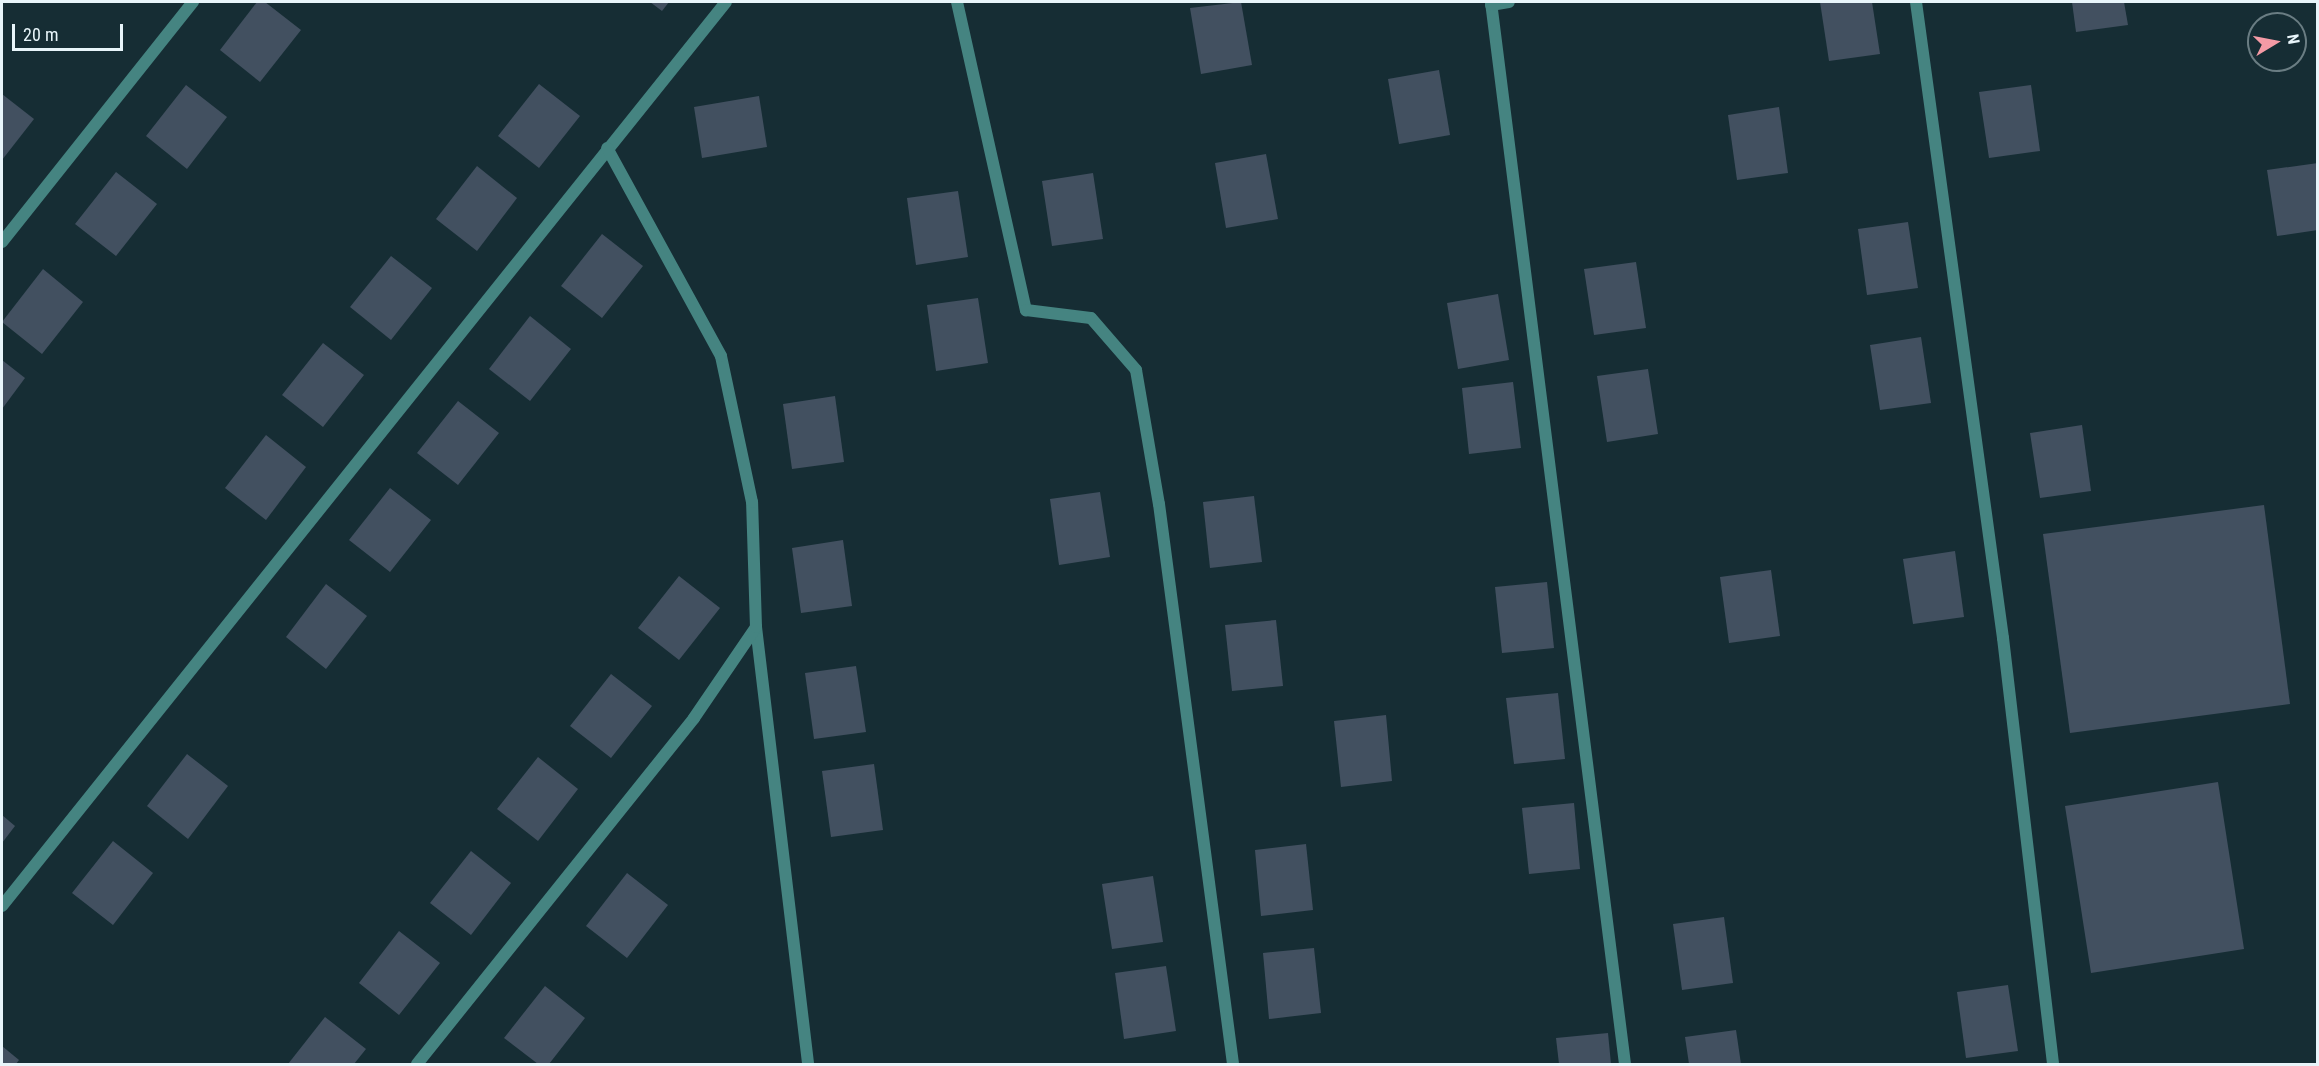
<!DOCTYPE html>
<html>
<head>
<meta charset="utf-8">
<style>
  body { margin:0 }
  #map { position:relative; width:2319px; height:1066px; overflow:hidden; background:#162d34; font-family:"Roboto Condensed",sans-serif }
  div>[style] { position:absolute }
  .building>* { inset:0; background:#425060 }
  .street>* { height:12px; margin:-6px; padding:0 6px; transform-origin:6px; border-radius:6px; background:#458481 }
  span { translate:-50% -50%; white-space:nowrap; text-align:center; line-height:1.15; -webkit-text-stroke:4.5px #162d34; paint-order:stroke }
  .frame { position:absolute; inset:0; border:3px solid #e8f5fa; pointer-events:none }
  .north { position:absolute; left:2247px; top:12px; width:60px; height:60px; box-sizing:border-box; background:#162d34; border:2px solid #6a7d83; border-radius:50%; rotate:80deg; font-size:16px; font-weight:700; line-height:24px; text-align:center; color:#e8f5fa }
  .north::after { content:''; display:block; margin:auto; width:21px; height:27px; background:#f49aa5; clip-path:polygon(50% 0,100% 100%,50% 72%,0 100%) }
  .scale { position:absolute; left:12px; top:24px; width:111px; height:27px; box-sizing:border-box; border:3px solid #e8f5fa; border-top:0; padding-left:8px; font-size:18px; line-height:21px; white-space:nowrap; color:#e8f5fa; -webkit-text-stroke:4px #162d34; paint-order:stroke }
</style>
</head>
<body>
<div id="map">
  <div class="building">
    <i style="clip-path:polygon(257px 2px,265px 2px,301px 30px,260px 82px,220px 50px)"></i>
    <i style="clip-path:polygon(650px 2px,669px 2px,662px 11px)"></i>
    <i style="clip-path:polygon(1241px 2px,1252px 65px,1201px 74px,1190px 8px)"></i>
    <i style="clip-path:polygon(1820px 2px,1872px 2px,1880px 54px,1829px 61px)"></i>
    <i style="clip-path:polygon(2072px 2px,2124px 2px,2128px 25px,2076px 32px)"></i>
    <i style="clip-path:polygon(1439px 70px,1450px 135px,1399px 144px,1388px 79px)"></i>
    <i style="clip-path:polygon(539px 84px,580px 116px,539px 168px,498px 136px)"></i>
    <i style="clip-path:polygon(186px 85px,227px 117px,187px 169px,146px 136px)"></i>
    <i style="clip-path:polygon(2031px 85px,2040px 151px,1989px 158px,1979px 92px)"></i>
    <i style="clip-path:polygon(2px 94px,34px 119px,2px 160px)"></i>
    <i style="clip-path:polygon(759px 96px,767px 147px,702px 158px,694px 107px)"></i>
    <i style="clip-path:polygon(1779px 107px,1788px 173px,1737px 180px,1728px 115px)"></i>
    <i style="clip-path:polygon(1266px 154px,1278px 219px,1226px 228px,1215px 163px)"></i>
    <i style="clip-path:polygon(2318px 163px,2318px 230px,2277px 236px,2267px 170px)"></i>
    <i style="clip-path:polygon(477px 166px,517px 198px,477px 251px,436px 219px)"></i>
    <i style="clip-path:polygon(116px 172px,157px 204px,116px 256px,75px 224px)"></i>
    <i style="clip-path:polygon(1093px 173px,1103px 239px,1052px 246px,1042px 181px)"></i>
    <i style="clip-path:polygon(958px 191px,968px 257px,916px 265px,907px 198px)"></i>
    <i style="clip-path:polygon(1908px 222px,1918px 288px,1867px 295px,1858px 229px)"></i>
    <i style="clip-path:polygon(602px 234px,643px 266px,602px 318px,561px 286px)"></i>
    <i style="clip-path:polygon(391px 256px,432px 288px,391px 340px,350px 307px)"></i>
    <i style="clip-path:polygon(1636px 262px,1646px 328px,1594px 335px,1584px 269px)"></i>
    <i style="clip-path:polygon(43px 269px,83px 302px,42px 354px,2px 322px)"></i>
    <i style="clip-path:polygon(1498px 294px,1509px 360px,1458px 369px,1447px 303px)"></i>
    <i style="clip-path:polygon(978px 298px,988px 363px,936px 371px,927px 305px)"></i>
    <i style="clip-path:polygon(530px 316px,571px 349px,530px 401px,489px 369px)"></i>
    <i style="clip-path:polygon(1921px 337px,1931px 403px,1880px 410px,1870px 345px)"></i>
    <i style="clip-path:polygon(323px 343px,364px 375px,323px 427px,282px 395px)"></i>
    <i style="clip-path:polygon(2px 360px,25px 378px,2px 409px)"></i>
    <i style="clip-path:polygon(1648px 369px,1658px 434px,1607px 442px,1597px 376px)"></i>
    <i style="clip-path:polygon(1513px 382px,1521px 448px,1469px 454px,1462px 388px)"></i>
    <i style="clip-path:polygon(835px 396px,844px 462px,792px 469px,783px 404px)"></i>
    <i style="clip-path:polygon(458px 401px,499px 433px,458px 485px,417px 453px)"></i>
    <i style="clip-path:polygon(2082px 425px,2091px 491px,2040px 498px,2030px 433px)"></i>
    <i style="clip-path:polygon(266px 435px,306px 467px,266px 520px,225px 488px)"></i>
    <i style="clip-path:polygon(390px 488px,431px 520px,390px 572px,349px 540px)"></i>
    <i style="clip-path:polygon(1100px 492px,1110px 557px,1059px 565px,1050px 499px)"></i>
    <i style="clip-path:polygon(1254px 496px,1262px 562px,1210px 568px,1203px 502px)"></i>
    <i style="clip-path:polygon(2264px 505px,2290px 704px,2070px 733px,2043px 534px)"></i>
    <i style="clip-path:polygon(843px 540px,852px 606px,801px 613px,792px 548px)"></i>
    <i style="clip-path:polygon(1955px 551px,1964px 617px,1913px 624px,1903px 559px)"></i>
    <i style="clip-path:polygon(1771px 570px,1780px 636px,1729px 643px,1720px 577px)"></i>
    <i style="clip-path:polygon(679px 576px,720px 608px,679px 660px,638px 628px)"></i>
    <i style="clip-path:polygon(1547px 582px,1554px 648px,1502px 653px,1495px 587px)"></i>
    <i style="clip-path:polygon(326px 584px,367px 616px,326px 669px,286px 637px)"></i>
    <i style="clip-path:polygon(1276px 620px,1283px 686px,1232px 691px,1225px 625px)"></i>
    <i style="clip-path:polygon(856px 666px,866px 732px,814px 739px,805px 673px)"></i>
    <i style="clip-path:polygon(611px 674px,652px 706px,611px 758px,570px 726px)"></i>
    <i style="clip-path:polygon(1558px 693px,1565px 759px,1514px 764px,1506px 698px)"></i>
    <i style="clip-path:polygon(1386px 715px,1392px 781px,1341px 787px,1334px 721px)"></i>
    <i style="clip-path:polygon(187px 754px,228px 786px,188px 839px,147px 806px)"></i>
    <i style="clip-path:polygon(538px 757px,578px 789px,538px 841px,497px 809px)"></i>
    <i style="clip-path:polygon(874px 764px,883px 830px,831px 837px,822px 771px)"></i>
    <i style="clip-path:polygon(2218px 782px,2244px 949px,2091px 973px,2065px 806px)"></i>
    <i style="clip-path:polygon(1574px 803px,1580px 869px,1529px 874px,1522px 808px)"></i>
    <i style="clip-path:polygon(2px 815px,15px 826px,2px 843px)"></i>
    <i style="clip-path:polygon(113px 841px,153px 873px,113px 925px,72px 893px)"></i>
    <i style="clip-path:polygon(1306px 844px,1313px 910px,1261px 916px,1255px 850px)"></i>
    <i style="clip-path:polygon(471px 851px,511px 883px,471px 935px,430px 903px)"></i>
    <i style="clip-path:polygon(627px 873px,668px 905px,627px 958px,586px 926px)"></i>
    <i style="clip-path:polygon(1153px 876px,1163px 942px,1112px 949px,1102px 884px)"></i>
    <i style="clip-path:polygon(1724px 917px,1733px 983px,1682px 990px,1673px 924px)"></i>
    <i style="clip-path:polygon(399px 931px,440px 963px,399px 1015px,359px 983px)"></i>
    <i style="clip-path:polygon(1314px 948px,1321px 1013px,1269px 1019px,1263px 953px)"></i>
    <i style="clip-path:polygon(1166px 966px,1176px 1031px,1124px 1039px,1115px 973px)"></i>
    <i style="clip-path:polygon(2008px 985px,2018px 1051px,1966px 1058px,1957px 992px)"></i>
    <i style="clip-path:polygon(545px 986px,585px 1018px,549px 1064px,538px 1064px,504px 1038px)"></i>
    <i style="clip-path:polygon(325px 1017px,366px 1049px,354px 1064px,288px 1064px)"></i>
    <i style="clip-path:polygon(1736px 1030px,1741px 1064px,1689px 1064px,1685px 1037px)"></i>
    <i style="clip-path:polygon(1608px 1033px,1611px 1064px,1559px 1064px,1556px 1038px)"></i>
    <i style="clip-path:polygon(2px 1046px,19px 1060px,16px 1064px,2px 1064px)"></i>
  </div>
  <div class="street">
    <i style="left:957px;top:2px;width:316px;rotate:77.4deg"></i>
    <i style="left:1026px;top:310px;width:65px;rotate:7deg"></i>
    <i style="left:1091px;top:318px;width:69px;rotate:49.1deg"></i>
    <i style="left:1136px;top:370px;width:136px;rotate:80.3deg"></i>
    <i style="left:1159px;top:504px;width:565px;rotate:82.47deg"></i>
    <i style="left:1491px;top:2px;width:1070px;rotate:82.81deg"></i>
    <i style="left:1916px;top:2px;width:642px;rotate:82.21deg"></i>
    <i style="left:2003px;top:638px;width:429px;rotate:83.3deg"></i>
    <i style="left:1491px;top:5px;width:18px;rotate:-9deg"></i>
    <i style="left:2px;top:242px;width:307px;rotate:-51.5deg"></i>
    <i style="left:756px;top:627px;width:440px;rotate:83.2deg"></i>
    <i style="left:2px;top:906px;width:1158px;rotate:-51.31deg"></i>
    <i style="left:417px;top:1064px;width:443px;rotate:-51.3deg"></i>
    <i style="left:694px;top:718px;width:110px;rotate:-55.7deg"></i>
    <i style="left:756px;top:627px;width:125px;rotate:-91.8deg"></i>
    <i style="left:752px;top:502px;width:149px;rotate:-102deg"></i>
    <i style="left:721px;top:356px;width:237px;rotate:-118.7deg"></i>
  </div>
  <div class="frame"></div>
  <div class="north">N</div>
  <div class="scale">20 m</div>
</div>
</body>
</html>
